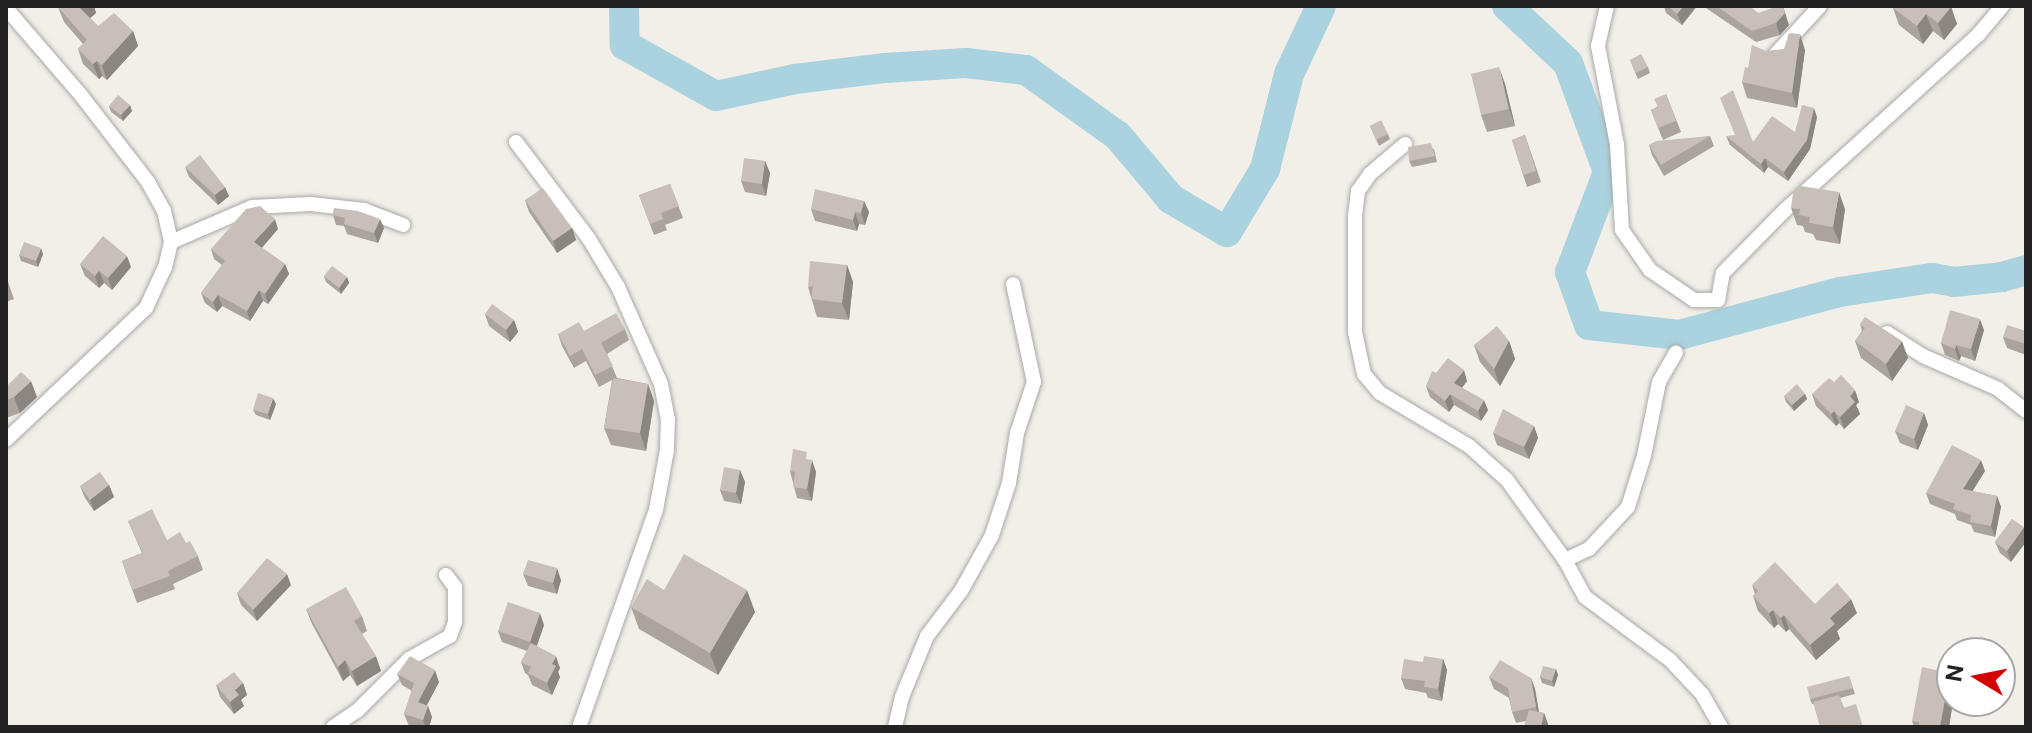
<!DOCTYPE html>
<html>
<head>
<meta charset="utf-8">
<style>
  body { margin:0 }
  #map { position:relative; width:2032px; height:733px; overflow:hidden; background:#f2efe9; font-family:"Public Sans",sans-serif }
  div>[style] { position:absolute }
  .river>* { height:30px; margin:-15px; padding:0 15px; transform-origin:15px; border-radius:15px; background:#aad3df }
  .roads { filter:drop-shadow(0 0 2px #a9a9a9) drop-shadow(0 0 2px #a9a9a9) }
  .minor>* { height:14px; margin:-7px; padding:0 7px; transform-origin:7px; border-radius:7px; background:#fff }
  .wall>* { inset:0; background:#aba49e }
  .shaded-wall>* { inset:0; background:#8b8681 }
  .building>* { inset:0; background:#c7bfb8 }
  span { translate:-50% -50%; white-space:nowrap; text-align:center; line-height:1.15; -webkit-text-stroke:8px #fff; paint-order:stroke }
  .frame { position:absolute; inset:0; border:8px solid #222; pointer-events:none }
  .north { position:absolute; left:1936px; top:637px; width:80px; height:80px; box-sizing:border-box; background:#fff; border:2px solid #a7a7a7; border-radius:50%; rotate:280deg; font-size:22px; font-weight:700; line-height:32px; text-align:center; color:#222 }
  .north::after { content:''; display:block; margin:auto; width:28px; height:36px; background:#d40000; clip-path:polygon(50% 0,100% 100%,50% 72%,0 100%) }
</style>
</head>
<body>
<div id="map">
  <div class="river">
    <i style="left:624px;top:6px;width:39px;rotate:89deg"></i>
    <i style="left:625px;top:45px;width:104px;rotate:29.3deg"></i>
    <i style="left:716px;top:96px;width:81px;rotate:-12.1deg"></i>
    <i style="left:795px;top:79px;width:91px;rotate:-7deg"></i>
    <i style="left:885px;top:68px;width:81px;rotate:-3.5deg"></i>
    <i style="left:966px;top:63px;width:60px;rotate:6.7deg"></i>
    <i style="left:1026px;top:70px;width:113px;rotate:35.7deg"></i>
    <i style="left:1118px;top:136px;width:82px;rotate:49.9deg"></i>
    <i style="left:1171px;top:199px;width:65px;rotate:30.5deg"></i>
    <i style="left:1227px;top:232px;width:74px;rotate:-58.9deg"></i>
    <i style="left:1265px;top:169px;width:98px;rotate:-75.8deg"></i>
    <i style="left:1289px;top:74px;width:75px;rotate:-64.8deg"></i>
    <i style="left:1507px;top:6px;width:83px;rotate:43.1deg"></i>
    <i style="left:1568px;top:63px;width:116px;rotate:69.8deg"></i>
    <i style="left:1608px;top:172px;width:107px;rotate:110.8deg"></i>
    <i style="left:1570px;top:272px;width:56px;rotate:70.3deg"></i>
    <i style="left:1589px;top:325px;width:91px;rotate:6.3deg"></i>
    <i style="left:1679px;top:335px;width:167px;rotate:-15deg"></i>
    <i style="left:1840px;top:292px;width:93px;rotate:-8.7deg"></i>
    <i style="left:1932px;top:278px;width:22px;rotate:10deg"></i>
    <i style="left:1954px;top:282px;width:48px;rotate:-5.9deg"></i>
    <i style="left:2002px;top:277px;width:25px;rotate:-16deg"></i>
  </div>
  <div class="roads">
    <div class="minor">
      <i style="left:1607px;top:6px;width:41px;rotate:102.7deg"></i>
      <i style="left:1598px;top:46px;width:101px;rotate:79.1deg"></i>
      <i style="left:1617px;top:145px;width:85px;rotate:86.6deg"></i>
      <i style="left:1622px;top:230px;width:49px;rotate:55deg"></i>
      <i style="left:1650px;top:270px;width:53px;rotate:34.3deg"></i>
      <i style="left:1694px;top:300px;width:24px"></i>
      <i style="left:1718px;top:300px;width:27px;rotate:-80deg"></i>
      <i style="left:1723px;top:273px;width:88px;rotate:-45.5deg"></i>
      <i style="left:1785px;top:210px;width:261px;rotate:-42.2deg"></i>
      <i style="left:1978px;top:35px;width:38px;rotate:-50deg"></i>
      <i style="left:6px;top:8px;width:113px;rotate:49.3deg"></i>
      <i style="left:80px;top:94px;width:111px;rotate:52.3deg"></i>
      <i style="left:148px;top:182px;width:33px;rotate:61deg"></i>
      <i style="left:164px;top:211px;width:32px;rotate:77deg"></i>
      <i style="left:171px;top:242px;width:26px;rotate:103deg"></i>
      <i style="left:165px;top:267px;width:45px;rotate:114.9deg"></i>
      <i style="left:146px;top:308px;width:192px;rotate:136.7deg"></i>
      <i style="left:1773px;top:57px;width:69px;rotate:-47.3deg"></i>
      <i style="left:516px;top:142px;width:121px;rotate:53deg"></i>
      <i style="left:589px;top:239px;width:56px;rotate:58.9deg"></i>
      <i style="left:618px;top:287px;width:106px;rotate:66.1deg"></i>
      <i style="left:661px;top:384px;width:36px;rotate:79deg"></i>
      <i style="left:668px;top:419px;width:31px;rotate:92deg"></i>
      <i style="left:667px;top:450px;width:61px;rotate:100.4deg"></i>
      <i style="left:656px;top:510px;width:230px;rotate:109.5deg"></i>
      <i style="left:1405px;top:144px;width:46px;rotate:139.4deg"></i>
      <i style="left:1370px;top:174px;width:21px;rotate:125deg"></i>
      <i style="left:1358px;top:191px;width:25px;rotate:97deg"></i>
      <i style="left:1355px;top:216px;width:116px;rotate:90deg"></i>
      <i style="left:1355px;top:332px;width:43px;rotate:77.9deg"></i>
      <i style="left:1364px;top:374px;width:25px;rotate:50deg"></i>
      <i style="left:1380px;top:393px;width:104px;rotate:30.8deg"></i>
      <i style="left:1469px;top:446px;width:51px;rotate:41.8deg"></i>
      <i style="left:1507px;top:480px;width:99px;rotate:54.1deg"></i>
      <i style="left:1565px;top:560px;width:42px;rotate:61.6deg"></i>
      <i style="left:1585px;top:597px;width:106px;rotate:36.5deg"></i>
      <i style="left:1670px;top:660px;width:47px;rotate:46.7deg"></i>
      <i style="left:1702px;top:694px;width:38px;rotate:60deg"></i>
      <i style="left:171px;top:242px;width:88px;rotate:-23.4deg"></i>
      <i style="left:252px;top:207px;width:59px;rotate:-2.9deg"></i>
      <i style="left:311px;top:204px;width:53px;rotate:6.5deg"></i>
      <i style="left:364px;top:210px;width:42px;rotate:21deg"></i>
      <i style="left:1887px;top:333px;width:43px;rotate:32.6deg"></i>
      <i style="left:1923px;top:356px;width:82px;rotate:23.7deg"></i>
      <i style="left:1998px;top:389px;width:36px;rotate:38deg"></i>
      <i style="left:1565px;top:560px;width:26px;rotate:-25deg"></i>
      <i style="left:1589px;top:549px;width:57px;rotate:-47.1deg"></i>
      <i style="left:1628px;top:507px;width:53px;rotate:-72.6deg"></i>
      <i style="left:1644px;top:456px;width:76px;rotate:-78.5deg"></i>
      <i style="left:1659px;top:382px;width:34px;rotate:-60deg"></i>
      <i style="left:333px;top:727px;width:29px;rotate:-34deg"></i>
      <i style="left:357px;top:711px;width:74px;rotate:-45deg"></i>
      <i style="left:409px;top:659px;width:47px;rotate:-29.3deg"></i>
      <i style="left:450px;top:636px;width:15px;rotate:-70deg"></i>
      <i style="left:455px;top:622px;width:35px;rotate:-90deg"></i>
      <i style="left:455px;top:587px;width:15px;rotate:-127deg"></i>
      <i style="left:895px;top:727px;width:31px;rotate:-77deg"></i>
      <i style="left:902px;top:697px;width:66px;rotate:-67.7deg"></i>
      <i style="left:927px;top:636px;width:56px;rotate:-52.9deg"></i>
      <i style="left:961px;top:591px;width:64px;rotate:-61deg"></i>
      <i style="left:992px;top:535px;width:55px;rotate:-71.9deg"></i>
      <i style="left:1009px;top:483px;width:51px;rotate:-80.9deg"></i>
      <i style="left:1017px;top:433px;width:54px;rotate:-71.6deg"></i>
      <i style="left:1034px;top:382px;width:100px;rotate:-102.1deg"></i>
    </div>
  </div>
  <div class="wall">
    <i style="clip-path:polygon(59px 6px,94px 6px,96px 13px,90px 18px,98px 26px,133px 31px,138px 46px,107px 80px,102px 76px,99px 79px,83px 64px,78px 49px,83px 44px,64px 22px,58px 7px)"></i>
    <i style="clip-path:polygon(1664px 6px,1697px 6px,1682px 25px,1666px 13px)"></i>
    <i style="clip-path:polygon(1703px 6px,1749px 6px,1758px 13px,1789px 25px,1780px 35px,1756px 42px)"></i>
    <i style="clip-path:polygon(1951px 7px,1957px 24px,1944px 40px,1933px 31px,1923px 44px,1899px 25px,1893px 8px)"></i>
    <i style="clip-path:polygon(1805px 50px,1797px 108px,1747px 98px,1742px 82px,1766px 51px)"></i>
    <i style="clip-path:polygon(1630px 60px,1648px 67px,1650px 73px,1638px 79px)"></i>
    <i style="clip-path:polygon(1505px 84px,1515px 126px,1487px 132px,1481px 115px)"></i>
    <i style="clip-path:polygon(1666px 94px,1681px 132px,1663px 140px,1651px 110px,1657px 107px)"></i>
    <i style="clip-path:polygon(109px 106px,132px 111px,123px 121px,111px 112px)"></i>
    <i style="clip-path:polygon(1817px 117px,1810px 149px,1788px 181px,1768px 167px,1764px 173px,1730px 145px,1726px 136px,1753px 142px,1795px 132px)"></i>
    <i style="clip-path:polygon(1370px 126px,1388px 134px,1390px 139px,1379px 146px)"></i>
    <i style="clip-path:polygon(1525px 135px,1541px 182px,1527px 187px,1512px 140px)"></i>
    <i style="clip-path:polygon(1710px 136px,1714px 146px,1664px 176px,1652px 155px,1649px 145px)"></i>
    <i style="clip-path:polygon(1434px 149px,1437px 162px,1412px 167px,1409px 161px)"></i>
    <i style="clip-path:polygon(765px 161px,770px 173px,766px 196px,745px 192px,741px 181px)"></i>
    <i style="clip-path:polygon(185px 167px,229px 196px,218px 205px,189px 177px)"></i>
    <i style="clip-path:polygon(670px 184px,683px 218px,665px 225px,667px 230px,654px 235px,639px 195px)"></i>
    <i style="clip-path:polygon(525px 200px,572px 228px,576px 240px,557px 253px,529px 212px)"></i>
    <i style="clip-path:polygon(864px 201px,869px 212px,865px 225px,859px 224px,857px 231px,815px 221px,811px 209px)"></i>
    <i style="clip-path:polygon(334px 208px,384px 228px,378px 243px,347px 234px,344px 226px,336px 225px,333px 215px)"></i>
    <i style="clip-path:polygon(1791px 208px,1845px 209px,1840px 244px,1816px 240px,1813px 234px,1805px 232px,1803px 226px,1797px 225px)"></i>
    <i style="clip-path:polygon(278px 229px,262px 248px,285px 264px,289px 274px,268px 304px,263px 301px,250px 321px,222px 306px,217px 312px,205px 303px,201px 293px,222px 265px,214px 259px,211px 249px)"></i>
    <i style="clip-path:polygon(43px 254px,38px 267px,21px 261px,19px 255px)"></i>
    <i style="clip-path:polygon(80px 264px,131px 267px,112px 290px,104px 283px,99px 288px,85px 276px)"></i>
    <i style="clip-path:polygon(847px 265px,853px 282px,849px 320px,817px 317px,808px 287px)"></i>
    <i style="clip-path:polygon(6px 276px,14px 299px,6px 302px)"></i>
    <i style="clip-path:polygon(324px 276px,347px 277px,349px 283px,341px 294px,326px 282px)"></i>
    <i style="clip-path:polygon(485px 314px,514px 320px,518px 332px,510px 342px,489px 326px)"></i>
    <i style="clip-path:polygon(1860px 324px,1908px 358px,1892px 381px,1861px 358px,1855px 341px,1862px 331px)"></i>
    <i style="clip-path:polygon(625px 329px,629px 340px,607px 354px,617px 378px,648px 384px,654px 401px,646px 451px,611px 445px,604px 428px,612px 380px,599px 387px,586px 361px,574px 368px,562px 346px,558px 334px)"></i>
    <i style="clip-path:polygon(1984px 330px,1975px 361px,1961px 356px,1959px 361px,1945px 355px,1941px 343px)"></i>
    <i style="clip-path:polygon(2026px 331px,2026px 355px,2007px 348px,2003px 337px)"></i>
    <i style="clip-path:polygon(1509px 341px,1515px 359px,1500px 386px,1480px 362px,1474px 345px)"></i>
    <i style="clip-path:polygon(1436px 373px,1467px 381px,1462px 388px,1488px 410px,1481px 421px,1454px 405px,1449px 412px,1430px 397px,1426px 386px)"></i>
    <i style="clip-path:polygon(6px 387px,37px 397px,20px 413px,6px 418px)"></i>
    <i style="clip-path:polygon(1805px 394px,1807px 399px,1794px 411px,1786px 402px,1784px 396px)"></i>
    <i style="clip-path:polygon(1812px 394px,1859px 402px,1856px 405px,1860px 414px,1844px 429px,1839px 423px,1836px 426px,1816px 406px)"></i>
    <i style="clip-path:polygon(276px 404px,270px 420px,256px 415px,253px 410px)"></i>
    <i style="clip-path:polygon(1924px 413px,1928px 425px,1918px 450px,1900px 443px,1895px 431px)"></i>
    <i style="clip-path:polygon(1534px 426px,1538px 438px,1529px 459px,1497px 445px,1493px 433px)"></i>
    <i style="clip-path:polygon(810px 460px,816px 472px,812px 501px,797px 498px,790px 471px)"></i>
    <i style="clip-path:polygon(740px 470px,745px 482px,741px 504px,724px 501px,720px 490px)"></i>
    <i style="clip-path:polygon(1985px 471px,1972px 491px,1997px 496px,2001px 507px,1995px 537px,1974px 532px,1971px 525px,1957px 520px,1955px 514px,1930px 504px,1926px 493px)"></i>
    <i style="clip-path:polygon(109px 485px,114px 497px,94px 511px,85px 498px,80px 486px)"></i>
    <i style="clip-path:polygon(2012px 519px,2011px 562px,2000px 553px,1995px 542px)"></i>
    <i style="clip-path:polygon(128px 521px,167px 540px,186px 543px,198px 556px,203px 570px,173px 584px,175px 589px,137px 603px,122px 561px,142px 553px)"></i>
    <i style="clip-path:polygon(523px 574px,561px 580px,557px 594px,528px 586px)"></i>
    <i style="clip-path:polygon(291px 585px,257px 621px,241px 605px,237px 593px)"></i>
    <i style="clip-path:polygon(1752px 585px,1815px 604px,1857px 613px,1837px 631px,1840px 639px,1816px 660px,1789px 629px,1786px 632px,1778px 624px,1774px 628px,1758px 611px,1753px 596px,1755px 594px)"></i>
    <i style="clip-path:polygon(664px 590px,755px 612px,718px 675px,639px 629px,631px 607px)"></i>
    <i style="clip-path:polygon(306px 609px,362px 616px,367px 631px,362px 634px,381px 671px,357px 686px,350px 675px,343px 681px,312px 624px)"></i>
    <i style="clip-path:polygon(544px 625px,537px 646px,560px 668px,558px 672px,560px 677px,552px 695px,532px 685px,528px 675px,525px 673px,521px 662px,527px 651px,502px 642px,498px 631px)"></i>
    <i style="clip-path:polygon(1443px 659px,1447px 670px,1442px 701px,1428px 698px,1426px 693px,1405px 689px,1401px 678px,1423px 662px)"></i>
    <i style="clip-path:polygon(1556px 669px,1558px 675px,1554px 687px,1542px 683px,1540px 677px)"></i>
    <i style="clip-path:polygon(1950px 673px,1952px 678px,1952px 701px,1953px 701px,1949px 727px,1914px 727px,1912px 721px)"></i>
    <i style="clip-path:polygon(397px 674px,439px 682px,427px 705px,428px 706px,432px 717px,429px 727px,413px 727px,409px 726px,404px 714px,412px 691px,402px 685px)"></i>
    <i style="clip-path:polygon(1849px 676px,1855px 694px,1840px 698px,1844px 708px,1812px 704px,1810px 699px)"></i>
    <i style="clip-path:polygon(1489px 677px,1531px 678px,1535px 689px,1539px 712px,1544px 713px,1549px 727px,1524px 727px,1526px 721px,1516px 723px,1512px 712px,1509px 698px,1494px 689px)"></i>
    <i style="clip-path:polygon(243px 683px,247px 695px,241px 700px,244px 706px,234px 714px,220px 697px,216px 685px)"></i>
  </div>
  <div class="shaded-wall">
    <i style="clip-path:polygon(82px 6px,94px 6px,96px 13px,85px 23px,80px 8px)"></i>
    <i style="clip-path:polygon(1684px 6px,1697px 6px,1682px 25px,1677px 14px)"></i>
    <i style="clip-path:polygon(1783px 6px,1789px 25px,1780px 35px,1776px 23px)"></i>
    <i style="clip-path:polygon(1951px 7px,1957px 24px,1944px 40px,1938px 23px)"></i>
    <i style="clip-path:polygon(1926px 14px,1933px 31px,1923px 44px,1917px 26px)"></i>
    <i style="clip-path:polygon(133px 31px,138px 46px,107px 80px,102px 65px)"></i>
    <i style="clip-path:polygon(1800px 34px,1805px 50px,1797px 108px,1792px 93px)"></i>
    <i style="clip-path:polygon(97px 61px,102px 76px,99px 79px,93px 64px)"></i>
    <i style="clip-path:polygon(1499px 67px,1505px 84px,1515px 126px,1509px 109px)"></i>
    <i style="clip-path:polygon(130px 105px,132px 111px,123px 121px,121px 115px)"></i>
    <i style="clip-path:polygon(1814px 108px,1817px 117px,1810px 149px,1788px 181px,1784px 172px)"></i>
    <i style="clip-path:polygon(1765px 158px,1768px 167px,1764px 173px,1761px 164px)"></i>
    <i style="clip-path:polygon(765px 161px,770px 173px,766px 196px,762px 184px)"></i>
    <i style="clip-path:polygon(225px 187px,229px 196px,218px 205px,215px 195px)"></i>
    <i style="clip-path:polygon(1839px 192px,1845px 209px,1840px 244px,1833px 227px)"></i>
    <i style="clip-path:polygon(864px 201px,869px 212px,865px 225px,861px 213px)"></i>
    <i style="clip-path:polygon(855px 212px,859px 224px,857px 231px,853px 220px)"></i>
    <i style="clip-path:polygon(275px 219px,278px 229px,258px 252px,254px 242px)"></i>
    <i style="clip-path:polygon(380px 219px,384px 228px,378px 243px,374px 233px)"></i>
    <i style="clip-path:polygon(572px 228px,576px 240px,557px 253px,553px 241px)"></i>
    <i style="clip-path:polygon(41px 248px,43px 254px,38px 267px,36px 261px)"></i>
    <i style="clip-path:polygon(127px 256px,131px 267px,112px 290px,108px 278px)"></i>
    <i style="clip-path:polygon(285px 264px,289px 274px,268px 304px,265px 294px)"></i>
    <i style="clip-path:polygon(847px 265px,853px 282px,849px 320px,842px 303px)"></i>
    <i style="clip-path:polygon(99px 271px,104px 283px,99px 288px,95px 276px)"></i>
    <i style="clip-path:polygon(347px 277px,349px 283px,341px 294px,339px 288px)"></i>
    <i style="clip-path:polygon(259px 290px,263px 301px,250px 321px,247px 311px)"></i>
    <i style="clip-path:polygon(218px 295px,222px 306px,217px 312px,213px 302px)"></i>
    <i style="clip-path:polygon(1980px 319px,1984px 330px,1975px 361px,1971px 349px)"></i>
    <i style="clip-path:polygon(514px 320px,518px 332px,510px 342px,506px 330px)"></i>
    <i style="clip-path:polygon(1509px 341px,1515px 359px,1500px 386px,1494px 369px)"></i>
    <i style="clip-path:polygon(1902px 341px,1908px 358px,1892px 381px,1886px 364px)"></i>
    <i style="clip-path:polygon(1956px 345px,1961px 356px,1959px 361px,1955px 349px)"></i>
    <i style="clip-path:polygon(1464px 370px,1467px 381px,1457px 394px,1454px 383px)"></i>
    <i style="clip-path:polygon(31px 381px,37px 397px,20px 413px,14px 397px)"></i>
    <i style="clip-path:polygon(648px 384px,654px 401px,646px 451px,640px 433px)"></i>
    <i style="clip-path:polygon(1855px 390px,1859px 402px,1856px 405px,1860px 414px,1844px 429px,1840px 417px,1850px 396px)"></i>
    <i style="clip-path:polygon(1450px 394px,1454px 405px,1449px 412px,1445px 401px)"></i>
    <i style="clip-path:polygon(1805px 394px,1807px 399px,1794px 411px,1792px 405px)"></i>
    <i style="clip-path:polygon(273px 398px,276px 404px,270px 420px,268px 414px)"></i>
    <i style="clip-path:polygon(1484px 400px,1488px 410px,1481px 421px,1478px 411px)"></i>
    <i style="clip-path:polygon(1834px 411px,1839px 423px,1836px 426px,1831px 414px)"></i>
    <i style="clip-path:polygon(1924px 413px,1928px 425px,1918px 450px,1914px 439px)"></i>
    <i style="clip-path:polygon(1534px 426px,1538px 438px,1529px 459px,1524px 447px)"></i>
    <i style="clip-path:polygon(812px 460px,816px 472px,812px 501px,807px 489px)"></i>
    <i style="clip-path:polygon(1981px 460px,1985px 471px,1967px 500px,1963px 489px)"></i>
    <i style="clip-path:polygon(740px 470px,745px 482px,741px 504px,736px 493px)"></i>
    <i style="clip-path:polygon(109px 485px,114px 497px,94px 511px,90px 500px)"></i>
    <i style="clip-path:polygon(1997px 496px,2001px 507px,1995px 537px,1991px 526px)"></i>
    <i style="clip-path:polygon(2024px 527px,2026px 533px,2026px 542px,2011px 562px,2007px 551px)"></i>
    <i style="clip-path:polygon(557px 568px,561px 580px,557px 594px,553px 583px)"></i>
    <i style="clip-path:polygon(287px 574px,291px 585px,257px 621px,253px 610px)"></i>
    <i style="clip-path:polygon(747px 590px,755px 612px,718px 675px,710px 653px)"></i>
    <i style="clip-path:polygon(1851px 599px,1857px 613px,1837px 631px,1840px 639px,1816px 660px,1810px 645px,1830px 618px)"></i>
    <i style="clip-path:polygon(1773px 610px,1778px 624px,1774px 628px,1769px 613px)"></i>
    <i style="clip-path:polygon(540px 613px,544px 625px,534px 653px,530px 642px)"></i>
    <i style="clip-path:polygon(1784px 615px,1789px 629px,1786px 632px,1781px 618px)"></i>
    <i style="clip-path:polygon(376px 656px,381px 671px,357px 686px,352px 671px)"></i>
    <i style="clip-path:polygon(556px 656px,560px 668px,558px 672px,560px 677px,552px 695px,547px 683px,552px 664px)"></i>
    <i style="clip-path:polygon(1443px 659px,1447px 670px,1442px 701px,1438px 689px)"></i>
    <i style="clip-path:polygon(345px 660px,350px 675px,343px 681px,338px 667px)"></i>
    <i style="clip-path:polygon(1556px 669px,1558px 675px,1554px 687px,1552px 681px)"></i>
    <i style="clip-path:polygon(435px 670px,439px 682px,422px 714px,418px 702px)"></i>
    <i style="clip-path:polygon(1950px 673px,1952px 678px,1952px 701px,1953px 701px,1949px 727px,1940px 727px)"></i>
    <i style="clip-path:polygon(1531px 678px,1535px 689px,1540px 719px,1536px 707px)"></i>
    <i style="clip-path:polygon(243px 683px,247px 695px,241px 700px,244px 706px,234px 714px,230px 702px,235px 690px)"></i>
    <i style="clip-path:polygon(428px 706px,432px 717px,429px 727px,426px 727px,423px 720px)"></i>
    <i style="clip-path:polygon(1544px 713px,1549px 727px,1541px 727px)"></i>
  </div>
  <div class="building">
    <i style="clip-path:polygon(59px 6px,82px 6px,80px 8px,98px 26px,114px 13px,133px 31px,102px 65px,97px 61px,93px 64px,78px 49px,87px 40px,58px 7px)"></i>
    <i style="clip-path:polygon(1668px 6px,1684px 6px,1677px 14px)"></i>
    <i style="clip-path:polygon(1716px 6px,1749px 6px,1758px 13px,1778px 6px,1783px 6px,1785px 13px,1776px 23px,1752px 31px)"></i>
    <i style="clip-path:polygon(1894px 6px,1950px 6px,1951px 7px,1938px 23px,1926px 14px,1917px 26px,1893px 8px)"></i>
    <i style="clip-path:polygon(1789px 33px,1800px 34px,1792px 93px,1742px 82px,1745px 67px,1748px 68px,1752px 45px,1766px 51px,1784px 49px)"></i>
    <i style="clip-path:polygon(1641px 54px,1648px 67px,1636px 73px,1630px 60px)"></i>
    <i style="clip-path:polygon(1499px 67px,1509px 109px,1481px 115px,1471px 74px)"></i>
    <i style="clip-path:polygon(1733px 90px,1753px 142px,1772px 116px,1795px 132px,1802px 105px,1814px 108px,1807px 140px,1784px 172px,1765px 158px,1761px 164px,1726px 136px,1735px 135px,1720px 98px)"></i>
    <i style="clip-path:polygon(1666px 94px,1676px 121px,1658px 128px,1651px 110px,1658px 107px,1654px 99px)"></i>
    <i style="clip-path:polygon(118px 95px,130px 105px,121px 115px,109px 106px)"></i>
    <i style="clip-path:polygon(1381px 120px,1388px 134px,1376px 140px,1370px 126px)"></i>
    <i style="clip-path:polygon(1525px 135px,1536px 171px,1523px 175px,1512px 140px)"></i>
    <i style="clip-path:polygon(1710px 136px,1661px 165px,1649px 145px,1656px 141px)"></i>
    <i style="clip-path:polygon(1431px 143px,1435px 156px,1409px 161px,1408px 147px)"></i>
    <i style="clip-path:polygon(200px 155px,225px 187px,215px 195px,185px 167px)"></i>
    <i style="clip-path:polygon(744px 158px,765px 161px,762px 184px,741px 181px)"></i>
    <i style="clip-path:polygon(670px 184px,679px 206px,661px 213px,663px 219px,650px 224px,639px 195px)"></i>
    <i style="clip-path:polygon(1801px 186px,1839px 192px,1833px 227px,1809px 223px,1810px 217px,1799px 215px,1800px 209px,1791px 208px,1793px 193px)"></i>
    <i style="clip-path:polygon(543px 188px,572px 228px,553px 241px,525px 200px)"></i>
    <i style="clip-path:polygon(815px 189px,864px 201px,861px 213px,855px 212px,853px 220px,811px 209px)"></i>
    <i style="clip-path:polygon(260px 206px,275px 219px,254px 242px,285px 264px,265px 294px,259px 290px,247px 311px,218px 295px,213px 302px,201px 293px,225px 261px,211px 249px,246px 209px)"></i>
    <i style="clip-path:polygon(334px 208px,358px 211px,380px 219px,374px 233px,344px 224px,345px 218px,333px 215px)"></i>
    <i style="clip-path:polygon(103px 236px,127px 256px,108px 278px,99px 271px,95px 276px,80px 264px)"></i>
    <i style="clip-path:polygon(24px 242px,41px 248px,36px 261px,19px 255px)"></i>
    <i style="clip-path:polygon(810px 261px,847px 265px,842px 303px,811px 299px,813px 286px,808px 287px)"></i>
    <i style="clip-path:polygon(332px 266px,347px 277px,339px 288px,324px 276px)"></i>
    <i style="clip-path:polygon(492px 304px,514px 320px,506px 330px,485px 314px)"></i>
    <i style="clip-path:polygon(1950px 310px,1980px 319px,1971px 349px,1956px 345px,1955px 349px,1941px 343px)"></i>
    <i style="clip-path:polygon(616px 313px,625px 329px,601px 343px,613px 366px,595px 375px,582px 349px,570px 356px,558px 334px,579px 322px,584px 331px)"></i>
    <i style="clip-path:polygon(1865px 317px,1902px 341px,1886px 364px,1855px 341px,1865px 328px,1860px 324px)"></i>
    <i style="clip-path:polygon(2007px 325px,2026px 331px,2026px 344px,2003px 337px)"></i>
    <i style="clip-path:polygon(1497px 326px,1509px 341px,1494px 369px,1474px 345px)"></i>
    <i style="clip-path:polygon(1448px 358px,1464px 370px,1454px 383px,1484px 400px,1478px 411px,1450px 394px,1445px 401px,1426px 386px,1432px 371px,1436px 373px)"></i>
    <i style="clip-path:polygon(21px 372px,31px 381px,14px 397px,6px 400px,6px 387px)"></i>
    <i style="clip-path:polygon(1841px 375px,1855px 390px,1850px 396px,1855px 402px,1840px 417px,1834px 411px,1831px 414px,1812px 394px,1829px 378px,1834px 382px)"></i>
    <i style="clip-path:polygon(613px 378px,648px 384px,640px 433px,604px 428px)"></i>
    <i style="clip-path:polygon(1797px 384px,1805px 394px,1792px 405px,1784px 396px)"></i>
    <i style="clip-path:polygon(258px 393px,273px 398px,268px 414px,253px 410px)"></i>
    <i style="clip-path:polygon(1906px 405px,1924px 413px,1914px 439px,1895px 431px)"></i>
    <i style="clip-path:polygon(1503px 409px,1534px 426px,1524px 447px,1493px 433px)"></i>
    <i style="clip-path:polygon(1952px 445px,1981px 460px,1963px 489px,1997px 496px,1991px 526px,1970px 522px,1971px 515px,1953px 509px,1955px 504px,1926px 493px)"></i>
    <i style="clip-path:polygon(793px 449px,807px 452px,806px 459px,812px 460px,807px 489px,793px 487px,795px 472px,790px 471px)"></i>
    <i style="clip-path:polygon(724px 467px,740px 470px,736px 493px,720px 490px)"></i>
    <i style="clip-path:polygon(100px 472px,109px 485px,90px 500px,80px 486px)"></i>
    <i style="clip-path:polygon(152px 509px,167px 540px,180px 532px,186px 543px,190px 541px,198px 556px,168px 571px,170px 576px,132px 590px,122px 561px,143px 553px,128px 521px)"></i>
    <i style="clip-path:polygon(2012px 519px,2024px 527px,2007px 551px,1995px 542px)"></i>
    <i style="clip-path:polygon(684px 554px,747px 590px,710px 653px,631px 607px,647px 579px,664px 590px)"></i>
    <i style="clip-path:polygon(267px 558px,287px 574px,253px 610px,237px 593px)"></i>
    <i style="clip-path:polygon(528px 560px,557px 568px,553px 583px,523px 574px)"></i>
    <i style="clip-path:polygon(1775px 562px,1815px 604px,1837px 583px,1851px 599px,1830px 618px,1835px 624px,1810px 645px,1784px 615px,1781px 618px,1773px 610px,1769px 613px,1753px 596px,1758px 591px,1752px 585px)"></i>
    <i style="clip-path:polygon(346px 587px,362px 616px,354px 621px,376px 656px,352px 671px,345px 660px,338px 667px,306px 609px)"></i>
    <i style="clip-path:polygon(508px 602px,540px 613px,530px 642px,498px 631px)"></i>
    <i style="clip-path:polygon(531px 643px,556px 656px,552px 664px,556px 666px,547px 683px,528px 673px,531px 667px,521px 662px)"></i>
    <i style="clip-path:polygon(410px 656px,435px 670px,418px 702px,428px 706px,423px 720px,404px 714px,414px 683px,397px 674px)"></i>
    <i style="clip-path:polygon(1424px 656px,1443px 659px,1438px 689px,1424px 687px,1425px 681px,1401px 678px,1404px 659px,1423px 662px)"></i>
    <i style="clip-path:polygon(1500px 660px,1531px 678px,1536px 707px,1512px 712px,1508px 688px,1489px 677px)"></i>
    <i style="clip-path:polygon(1543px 666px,1556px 669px,1552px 681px,1540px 677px)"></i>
    <i style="clip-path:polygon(1922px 667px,1950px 673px,1940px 726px,1935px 725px,1934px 727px,1919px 727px,1919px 722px,1912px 721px)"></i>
    <i style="clip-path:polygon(234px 672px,243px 683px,235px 690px,239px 695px,230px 702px,216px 685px)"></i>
    <i style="clip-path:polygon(1849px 676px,1853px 688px,1810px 699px,1807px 687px)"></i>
    <i style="clip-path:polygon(1839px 695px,1843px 708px,1856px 704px,1863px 727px,1820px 727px,1813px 702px)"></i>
    <i style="clip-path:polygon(1529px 710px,1544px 713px,1541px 727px,1524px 727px)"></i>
  </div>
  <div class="frame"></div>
  <div class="north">N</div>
</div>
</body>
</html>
